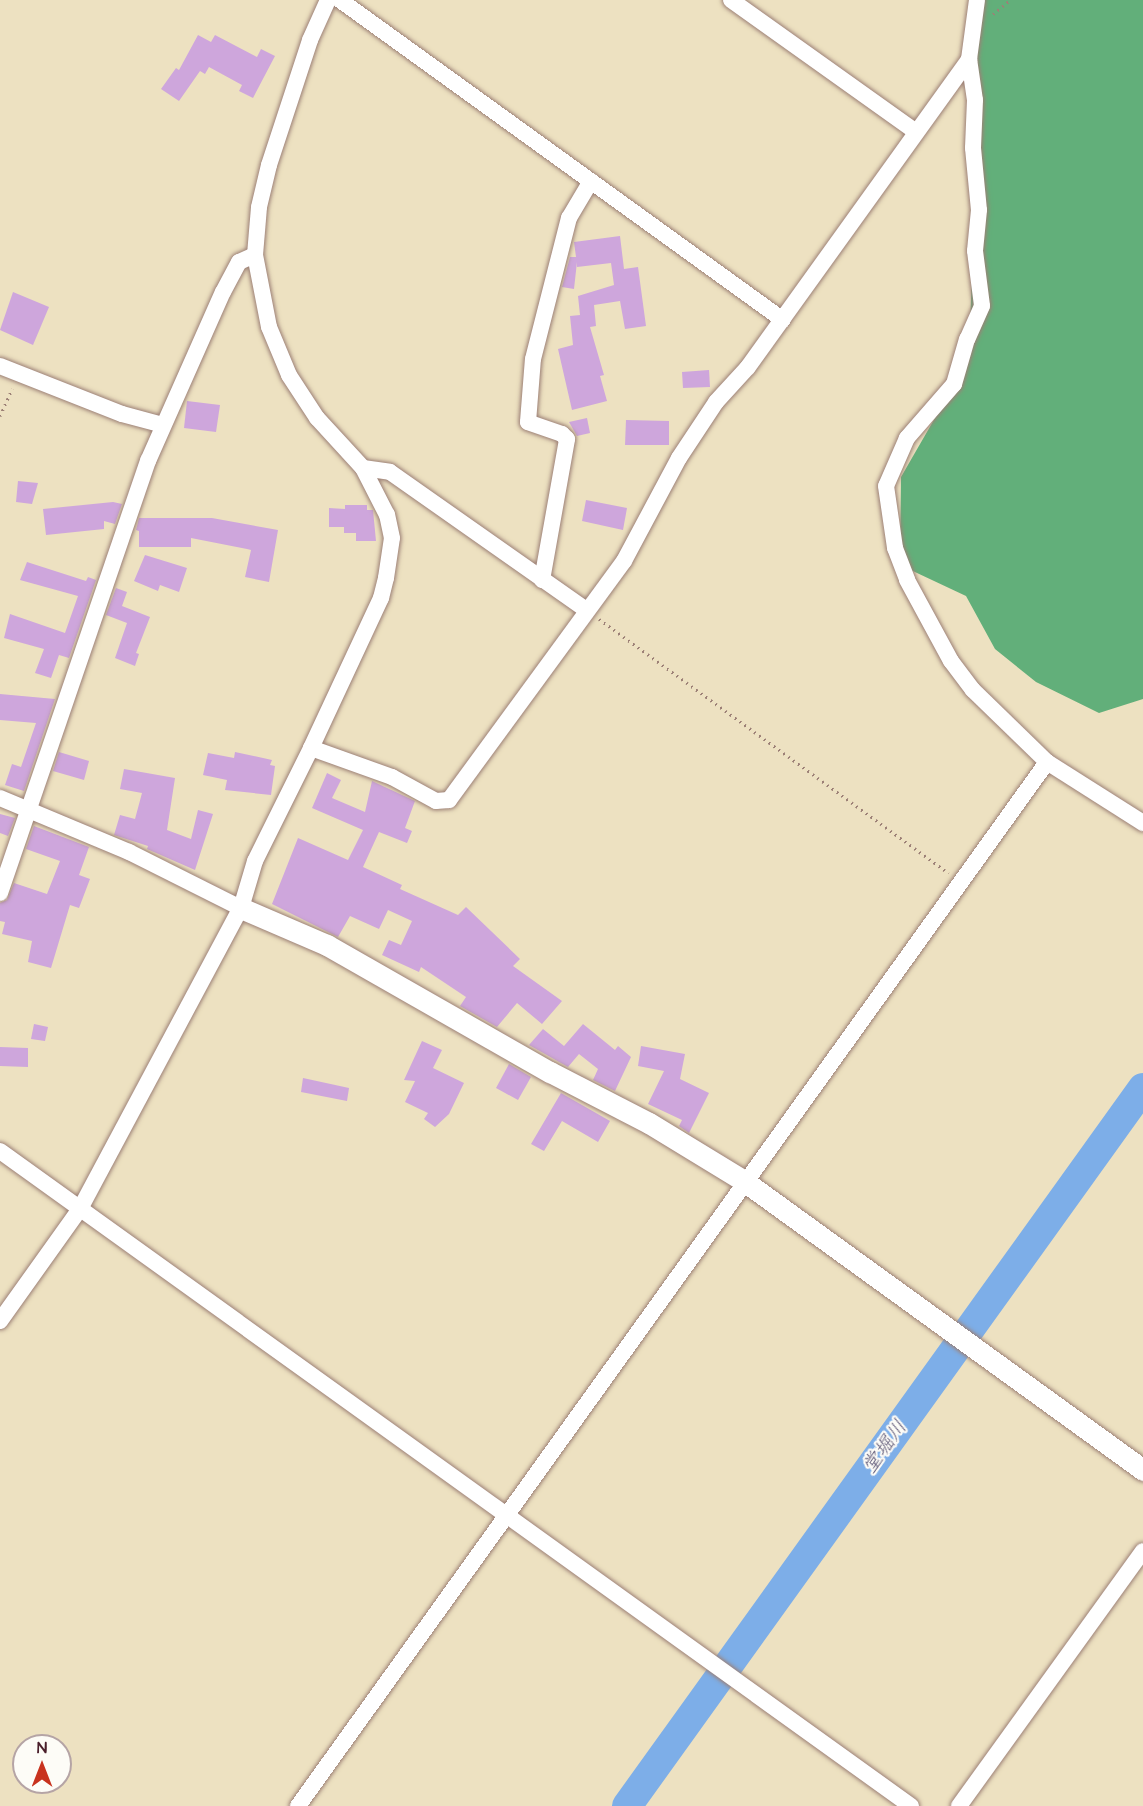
<!DOCTYPE html>
<html>
<head>
<meta charset="utf-8">
<style>
  body { margin:0 }
  #map { position:relative; width:1143px; height:1806px; overflow:hidden; background:#ede1c1; font-family:"Architects Daughter","Klee One",sans-serif }
  div>[style] { position:absolute }
  .forest>* { inset:0; background:#62af7a }
  .river>* { height:30px; margin:-15px; padding:0 15px; transform-origin:15px; border-radius:15px; background:#7daee8 }
  .building>* { inset:0; background:#cea6dc }
  .path>* { height:3px; margin-top:-1.5px; transform-origin:0; background:repeating-linear-gradient(90deg,#9c8076 0 1.5px,transparent 0 6px) }
  .roads { filter:drop-shadow(0 0 2px #9c8076) drop-shadow(0 0 2px #9c8076) }
  .minor>* { height:16px; margin:-8px; padding:0 8px; transform-origin:8px; border-radius:8px; background:#fff }
  .tertiary>* { height:21px; margin:-10.5px; padding:0 10.5px; transform-origin:10.5px; border-radius:10.5px; background:#fff }
  span { translate:-50% -50%; white-space:nowrap; text-align:center; line-height:1.15; -webkit-text-stroke:4.5px #fdfcf7; paint-order:stroke }
  .water-label { font-size:20px; color:#5e5877; font-style:italic }
  .north { position:absolute; left:12px; top:1734px; width:60px; height:60px; box-sizing:border-box; background:#fdfcf7; border:2px solid #b5a4a5; border-radius:50%; rotate:0deg; font-size:16px; font-weight:700; line-height:24px; text-align:center; color:#4a1f2b }
  .north::after { content:''; display:block; margin:auto; width:21px; height:27px; background:#c8321e; clip-path:polygon(50% 0,100% 100%,50% 72%,0 100%) }
</style>
</head>
<body>
<div id="map">
  <div class="forest">
    <i style="clip-path:polygon(970px 0,1143px 0,1143px 699px,1099px 713px,1036px 682px,995px 649px,966px 596px,900px 565px,901px 477px,969px 359px,974px 210px)"></i>
  </div>
  <div class="river">
    <i style="left:627px;top:1806px;width:884px;rotate:-54.3deg"></i>
  </div>
  <div class="building">
    <i style="clip-path:polygon(198px 35px,211px 42px,215px 35px,257px 57px,261px 49px,275px 56px,253px 98px,239px 91px,242px 85px,209px 67px,205px 74px,200px 71px,179px 101px,161px 89px,176px 68px,179px 70px)"></i>
    <i style="clip-path:polygon(620px 236px,624px 269px,638px 267px,646px 326px,625px 329px,620px 301px,594px 305px,596px 326px,590px 327px,604px 375px,600px 376px,607px 401px,572px 410px,558px 349px,573px 345px,570px 316px,580px 315px,578px 296px,614px 285px,611px 263px,577px 267px,577px 262px,574px 289px,562px 287px,570px 257px,576px 257px,574px 242px)"></i>
    <i style="clip-path:polygon(13px 292px,49px 307px,33px 345px,0 330px)"></i>
    <i style="clip-path:polygon(709px 370px,710px 387px,683px 388px,682px 372px)"></i>
    <i style="clip-path:polygon(187px 401px,220px 405px,216px 432px,184px 428px)"></i>
    <i style="clip-path:polygon(587px 418px,590px 433px,577px 436px,569px 422px)"></i>
    <i style="clip-path:polygon(626px 420px,669px 421px,669px 445px,625px 445px)"></i>
    <i style="clip-path:polygon(18px 481px,38px 483px,32px 504px,16px 502px)"></i>
    <i style="clip-path:polygon(586px 500px,627px 508px,623px 530px,582px 521px)"></i>
    <i style="clip-path:polygon(113px 502px,122px 504px,115px 524px,104px 521px,104px 529px,46px 535px,43px 509px)"></i>
    <i style="clip-path:polygon(345px 505px,367px 505px,367px 510px,373px 510px,376px 541px,356px 541px,356px 533px,344px 533px,344px 527px,329px 527px,329px 508px,345px 509px)"></i>
    <i style="clip-path:polygon(139px 518px,212px 518px,278px 530px,269px 582px,245px 577px,251px 550px,247px 549px,191px 538px,191px 547px,139px 547px,139px 531px,136px 530px)"></i>
    <i style="clip-path:polygon(145px 555px,187px 568px,179px 592px,160px 585px,158px 591px,134px 581px)"></i>
    <i style="clip-path:polygon(27px 562px,86px 581px,88px 577px,96px 580px,69px 658px,59px 655px,51px 678px,35px 673px,44px 649px,4px 638px,10px 614px,65px 633px,78px 596px,20px 580px)"></i>
    <i style="clip-path:polygon(116px 588px,127px 592px,122px 606px,150px 617px,136px 653px,139px 654px,135px 666px,115px 658px,127px 623px,106px 615px)"></i>
    <i style="clip-path:polygon(0 694px,55px 699px,24px 791px,5px 785px,12px 764px,21px 767px,36px 723px,0 720px)"></i>
    <i style="clip-path:polygon(59px 752px,89px 761px,84px 780px,53px 771px)"></i>
    <i style="clip-path:polygon(235px 752px,272px 760px,270px 765px,275px 766px,271px 795px,225px 790px,227px 780px,203px 775px,208px 753px,234px 758px)"></i>
    <i style="clip-path:polygon(124px 769px,175px 778px,167px 830px,191px 839px,198px 810px,213px 814px,195px 870px,147px 849px,148px 846px,114px 835px,120px 815px,135px 819px,142px 793px,120px 789px)"></i>
    <i style="clip-path:polygon(327px 773px,341px 780px,332px 798px,365px 812px,372px 781px,415px 801px,405px 828px,412px 831px,407px 843px,379px 832px,363px 867px,402px 885px,400px 889px,458px 915px,466px 907px,520px 959px,513px 966px,562px 1001px,542px 1024px,517px 1003px,497px 1027px,460px 1006px,466px 997px,421px 967px,419px 972px,382px 955px,389px 940px,401px 945px,412px 921px,388px 910px,379px 929px,350px 916px,338px 937px,272px 904px,298px 838px,348px 860px,363px 830px,312px 808px)"></i>
    <i style="clip-path:polygon(0 814px,15px 818px,8px 836px,0 833px)"></i>
    <i style="clip-path:polygon(34px 826px,89px 847px,79px 875px,90px 879px,79px 908px,70px 905px,51px 968px,28px 962px,32px 941px,2px 934px,5px 922px,0 921px,0 903px,7px 900px,14px 883px,47px 894px,60px 861px,26px 849px)"></i>
    <i style="clip-path:polygon(34px 1024px,48px 1027px,45px 1041px,31px 1039px)"></i>
    <i style="clip-path:polygon(583px 1024px,615px 1050px,618px 1046px,631px 1057px,615px 1091px,593px 1080px,598px 1069px,579px 1054px,568px 1067px,529px 1045px,543px 1029px,564px 1046px)"></i>
    <i style="clip-path:polygon(422px 1041px,442px 1050px,433px 1068px,464px 1083px,449px 1114px,435px 1127px,424px 1119px,428px 1113px,405px 1102px,415px 1081px,404px 1080px)"></i>
    <i style="clip-path:polygon(641px 1046px,685px 1054px,680px 1079px,709px 1093px,689px 1133px,679px 1126px,682px 1120px,648px 1104px,664px 1071px,638px 1066px)"></i>
    <i style="clip-path:polygon(0 1047px,28px 1048px,28px 1067px,0 1066px)"></i>
    <i style="clip-path:polygon(509px 1064px,531px 1077px,518px 1100px,496px 1088px)"></i>
    <i style="clip-path:polygon(303px 1078px,349px 1088px,347px 1101px,301px 1092px)"></i>
    <i style="clip-path:polygon(561px 1093px,610px 1121px,598px 1142px,562px 1121px,544px 1151px,531px 1144px)"></i>
  </div>
  <div class="path">
    <i style="left:993px;top:14px;width:22px;rotate:-39deg"></i>
    <i style="left:0;top:416px;width:30px;rotate:-66deg"></i>
    <i style="left:599px;top:619px;width:432px;rotate:36deg"></i>
  </div>
  <div class="roads">
    <div class="minor">
      <i style="left:340px;top:0;width:546px;rotate:35.84deg"></i>
      <i style="left:731px;top:0;width:227px;rotate:35.5deg"></i>
      <i style="left:977px;top:0;width:60px;rotate:97.7deg"></i>
      <i style="left:969px;top:59px;width:41px;rotate:81.7deg"></i>
      <i style="left:975px;top:100px;width:48px;rotate:92.4deg"></i>
      <i style="left:973px;top:148px;width:62px;rotate:84.5deg"></i>
      <i style="left:979px;top:210px;width:41px;rotate:95.6deg"></i>
      <i style="left:975px;top:251px;width:55px;rotate:82.7deg"></i>
      <i style="left:982px;top:306px;width:36px;rotate:114deg"></i>
      <i style="left:967px;top:339px;width:47px;rotate:106.1deg"></i>
      <i style="left:954px;top:384px;width:72px;rotate:131deg"></i>
      <i style="left:907px;top:438px;width:52px;rotate:113.6deg"></i>
      <i style="left:886px;top:486px;width:63px;rotate:81.7deg"></i>
      <i style="left:895px;top:548px;width:34px;rotate:69deg"></i>
      <i style="left:907px;top:580px;width:92px;rotate:61.5deg"></i>
      <i style="left:951px;top:661px;width:36px;rotate:53deg"></i>
      <i style="left:973px;top:690px;width:103px;rotate:44.2deg"></i>
      <i style="left:1047px;top:762px;width:114px;rotate:32.4deg"></i>
      <i style="left:0;top:366px;width:131px;rotate:21.5deg"></i>
      <i style="left:122px;top:414px;width:42px;rotate:15deg"></i>
      <i style="left:363px;top:468px;width:27px;rotate:8deg"></i>
      <i style="left:390px;top:472px;width:240px;rotate:35.1deg"></i>
      <i style="left:542px;top:580px;width:143px;rotate:-79.9deg"></i>
      <i style="left:567px;top:439px;width:7px;rotate:-135deg"></i>
      <i style="left:562px;top:434px;width:36px;rotate:-161deg"></i>
      <i style="left:528px;top:422px;width:63px;rotate:-85.5deg"></i>
      <i style="left:533px;top:359px;width:146px;rotate:-75.7deg"></i>
      <i style="left:569px;top:218px;width:43px;rotate:-59.3deg"></i>
      <i style="left:311px;top:748px;width:86px;rotate:19.7deg"></i>
      <i style="left:392px;top:777px;width:50px;rotate:28.6deg"></i>
      <i style="left:436px;top:801px;width:13px;rotate:-4deg"></i>
      <i style="left:449px;top:800px;width:296px;rotate:-53.8deg"></i>
      <i style="left:624px;top:561px;width:117px;rotate:-61.9deg"></i>
      <i style="left:679px;top:458px;width:67px;rotate:-56.5deg"></i>
      <i style="left:716px;top:402px;width:47px;rotate:-47.6deg"></i>
      <i style="left:748px;top:367px;width:379px;rotate:-54.3deg"></i>
      <i style="left:0;top:798px;width:140px;rotate:22.7deg"></i>
      <i style="left:129px;top:852px;width:125px;rotate:26.6deg"></i>
      <i style="left:0;top:893px;width:457px;rotate:-71.1deg"></i>
      <i style="left:148px;top:461px;width:185px;rotate:-66.1deg"></i>
      <i style="left:223px;top:292px;width:34px;rotate:-62deg"></i>
      <i style="left:239px;top:262px;width:17px;rotate:-24deg"></i>
      <i style="left:0;top:1151px;width:1122px;rotate:35.72deg"></i>
      <i style="left:0;top:1321px;width:138px;rotate:-54.5deg"></i>
      <i style="left:80px;top:1209px;width:341px;rotate:-61.9deg"></i>
      <i style="left:241px;top:908px;width:49px;rotate:-73.4deg"></i>
      <i style="left:255px;top:861px;width:126px;rotate:-63.6deg"></i>
      <i style="left:311px;top:748px;width:166px;rotate:-65deg"></i>
      <i style="left:381px;top:598px;width:21px;rotate:-76deg"></i>
      <i style="left:386px;top:578px;width:40px;rotate:-81.5deg"></i>
      <i style="left:392px;top:538px;width:24px;rotate:-102deg"></i>
      <i style="left:387px;top:515px;width:53px;rotate:-117.1deg"></i>
      <i style="left:363px;top:468px;width:68px;rotate:-132.6deg"></i>
      <i style="left:317px;top:418px;width:51px;rotate:-123.1deg"></i>
      <i style="left:289px;top:375px;width:52px;rotate:-112.6deg"></i>
      <i style="left:269px;top:327px;width:73px;rotate:-101deg"></i>
      <i style="left:255px;top:255px;width:48px;rotate:-85.2deg"></i>
      <i style="left:259px;top:207px;width:43px;rotate:-76.6deg"></i>
      <i style="left:269px;top:165px;width:132px;rotate:-71.8deg"></i>
      <i style="left:310px;top:40px;width:44px;rotate:-65.8deg"></i>
      <i style="left:298px;top:1806px;width:1285px;rotate:-54.34deg"></i>
      <i style="left:959px;top:1806px;width:314px;rotate:-54.2deg"></i>
    </div>
    <div class="tertiary">
      <i style="left:241px;top:908px;width:94px;rotate:23.3deg"></i>
      <i style="left:327px;top:945px;width:257px;rotate:29.7deg"></i>
      <i style="left:550px;top:1072px;width:111px;rotate:27.3deg"></i>
      <i style="left:649px;top:1123px;width:111px;rotate:31.4deg"></i>
      <i style="left:744px;top:1181px;width:493px;rotate:35.9deg"></i>
    </div>
  </div>
  <div class="water-label">
    <span style="left:885px;top:1447px;rotate:-54deg">堂堀川</span>
  </div>
  <div class="north">N</div>
</div>
</body>
</html>
